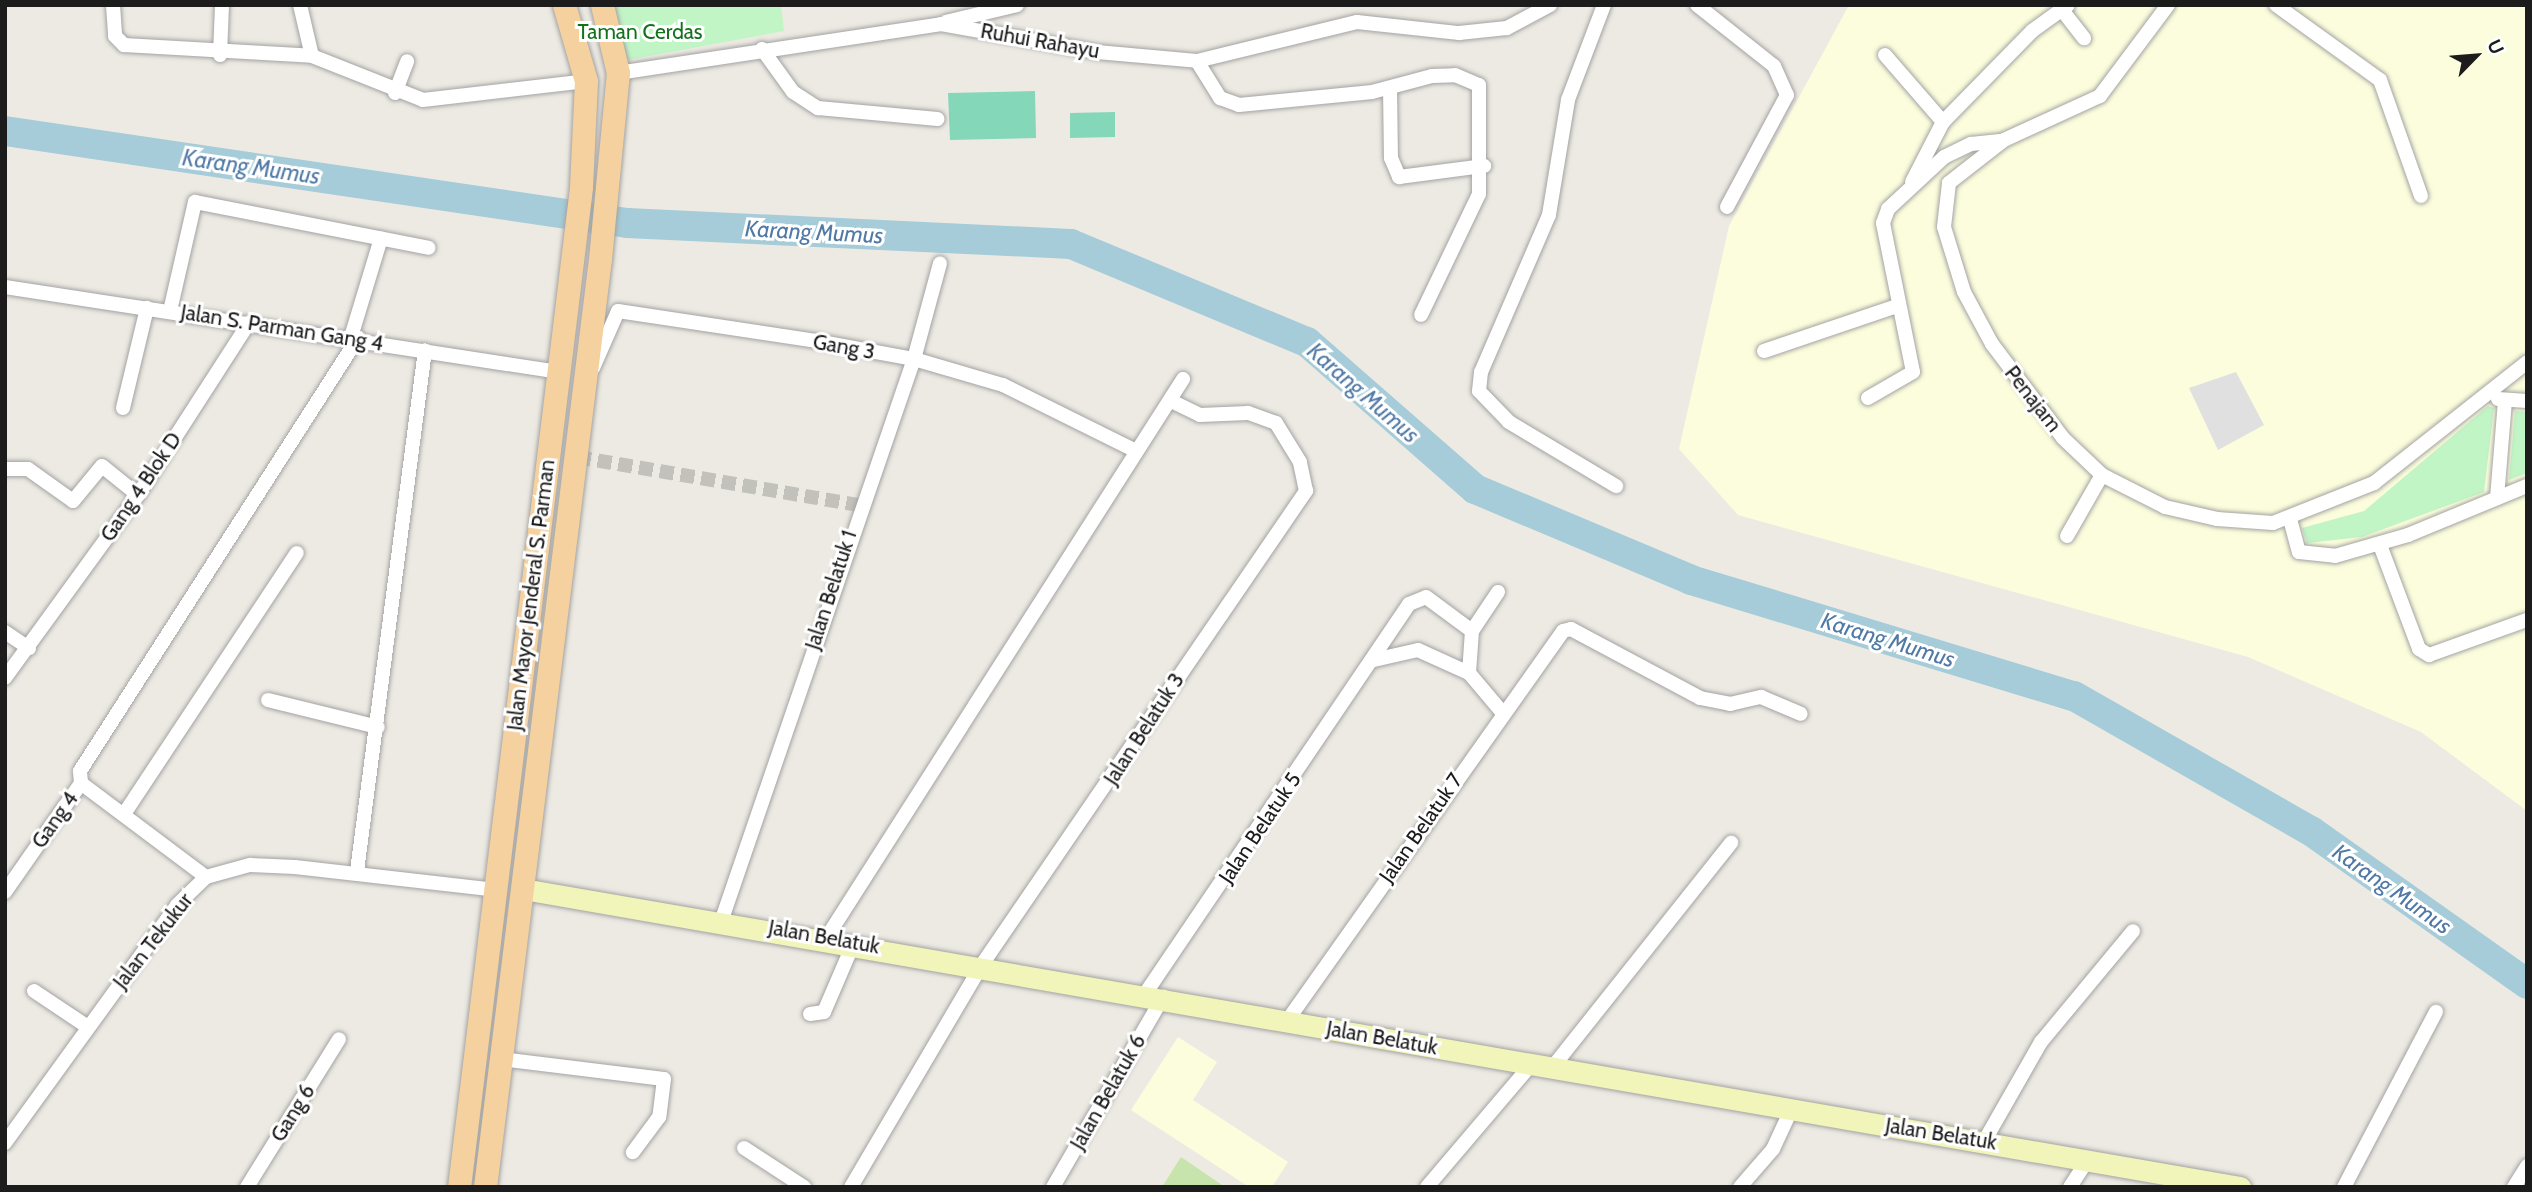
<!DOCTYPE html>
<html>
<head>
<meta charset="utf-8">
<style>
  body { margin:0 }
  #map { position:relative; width:2532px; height:1192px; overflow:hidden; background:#edeae3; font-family:Cabin,sans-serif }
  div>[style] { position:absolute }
  .education>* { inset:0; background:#fcfddc }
  .grass>* { inset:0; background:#c6e4ab }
  .park>* { inset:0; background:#c1f5c6 }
  .pitch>* { inset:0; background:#85d7b9 }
  .parking>* { inset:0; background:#e0e0e0 }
  .river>* { height:30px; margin:-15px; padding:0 15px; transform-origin:15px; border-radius:15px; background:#a5ccd8 }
  .street-tunnel>* { height:14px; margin-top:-7px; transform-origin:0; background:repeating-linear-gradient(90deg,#c3c1bb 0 14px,transparent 0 21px) }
  .roads { filter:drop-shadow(0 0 2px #a3a3a3) drop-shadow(0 0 2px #a3a3a3) }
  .street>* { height:14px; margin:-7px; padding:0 7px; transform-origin:7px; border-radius:7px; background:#fff }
  .secondary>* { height:21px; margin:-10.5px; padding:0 10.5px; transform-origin:10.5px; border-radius:10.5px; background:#f1f5b9 }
  .primary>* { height:23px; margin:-11.5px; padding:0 11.5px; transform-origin:11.5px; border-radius:11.5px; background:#f5d19f }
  span { translate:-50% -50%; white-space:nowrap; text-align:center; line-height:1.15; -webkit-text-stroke:6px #fff; paint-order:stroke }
  .park-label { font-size:21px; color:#12721c }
  .street-label { font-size:21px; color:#1c1c1c }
  .water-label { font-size:23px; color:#5079a5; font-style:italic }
  .frame { position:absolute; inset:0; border:7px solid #1c1c1c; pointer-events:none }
  .north { position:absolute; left:2441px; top:21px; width:70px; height:70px; -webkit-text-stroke:5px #fff; paint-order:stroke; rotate:65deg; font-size:19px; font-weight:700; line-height:28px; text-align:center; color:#1c1c1c }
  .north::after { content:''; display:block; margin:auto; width:24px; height:32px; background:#1c1c1c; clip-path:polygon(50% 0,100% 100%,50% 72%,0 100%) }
</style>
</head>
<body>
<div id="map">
  <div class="education">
    <i style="clip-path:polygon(1849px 5px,2527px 5px,2527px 811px,2421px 732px,2248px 657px,1738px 515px,1679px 449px,1729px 226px)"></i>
    <i style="clip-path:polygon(1178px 1037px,1217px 1062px,1193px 1100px,1288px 1162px,1272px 1187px,1249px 1187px,1131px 1110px)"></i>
  </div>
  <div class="grass">
    <i style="clip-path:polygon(1181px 1157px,1225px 1187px,1162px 1187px)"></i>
  </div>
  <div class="park">
    <i style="clip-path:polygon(601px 5px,781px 5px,784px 31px,617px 62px)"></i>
    <i style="clip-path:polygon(2488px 406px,2494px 408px,2484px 492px,2362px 537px,2307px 543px,2302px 528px,2364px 511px)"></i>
    <i style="clip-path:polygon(2515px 411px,2527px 412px,2527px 473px,2509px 480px)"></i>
  </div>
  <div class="pitch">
    <i style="clip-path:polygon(1035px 91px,1036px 138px,950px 140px,948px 93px)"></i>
    <i style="clip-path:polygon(1115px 112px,1115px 137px,1070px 138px,1070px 113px)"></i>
  </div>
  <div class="parking">
    <i style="clip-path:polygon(2236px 372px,2264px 425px,2218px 450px,2189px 388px)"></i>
  </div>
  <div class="river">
    <i style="left:5px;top:131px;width:629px;rotate:8.41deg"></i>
    <i style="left:627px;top:223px;width:444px;rotate:2.7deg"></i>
    <i style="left:1071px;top:244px;width:256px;rotate:22.6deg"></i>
    <i style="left:1307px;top:342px;width:223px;rotate:41.2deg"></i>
    <i style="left:1475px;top:489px;width:234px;rotate:22.8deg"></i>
    <i style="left:1691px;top:580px;width:400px;rotate:16.9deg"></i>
    <i style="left:2074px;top:696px;width:273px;rotate:29.7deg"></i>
    <i style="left:2311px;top:831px;width:265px;rotate:35.3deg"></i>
  </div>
  <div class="street-tunnel">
    <i style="left:577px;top:457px;width:286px;rotate:9.7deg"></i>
  </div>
  <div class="roads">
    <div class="street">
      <i style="left:113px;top:5px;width:31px;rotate:86deg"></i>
      <i style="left:115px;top:36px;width:13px;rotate:45deg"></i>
      <i style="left:124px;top:45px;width:188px;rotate:3.3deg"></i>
      <i style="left:312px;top:56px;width:119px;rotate:21.6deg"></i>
      <i style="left:423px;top:100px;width:164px;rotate:-6.6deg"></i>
      <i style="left:300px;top:5px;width:52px;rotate:76.8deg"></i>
      <i style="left:1604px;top:5px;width:102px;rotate:110.8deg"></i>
      <i style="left:1568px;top:100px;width:117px;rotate:99.4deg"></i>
      <i style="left:1549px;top:215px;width:171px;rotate:113.4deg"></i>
      <i style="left:1481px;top:372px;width:19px;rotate:96deg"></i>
      <i style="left:1479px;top:391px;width:43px;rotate:45.9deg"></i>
      <i style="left:1509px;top:422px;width:125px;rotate:30.9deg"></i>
      <i style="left:1697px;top:5px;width:98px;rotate:38.4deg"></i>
      <i style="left:1774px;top:66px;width:32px;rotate:66deg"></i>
      <i style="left:1787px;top:95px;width:127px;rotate:118.2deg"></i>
      <i style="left:2168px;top:5px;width:114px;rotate:126.8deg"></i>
      <i style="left:2100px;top:96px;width:106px;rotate:155.4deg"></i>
      <i style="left:2004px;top:140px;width:70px;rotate:142deg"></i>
      <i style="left:1949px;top:183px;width:44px;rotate:96.5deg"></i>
      <i style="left:1944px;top:227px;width:68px;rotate:72.9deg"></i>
      <i style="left:1964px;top:292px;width:59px;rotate:61.7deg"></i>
      <i style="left:1992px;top:344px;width:118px;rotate:52.9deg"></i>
      <i style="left:2063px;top:438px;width:54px;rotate:43.5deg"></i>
      <i style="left:2102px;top:475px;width:71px;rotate:26.9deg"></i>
      <i style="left:2165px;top:507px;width:53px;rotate:13deg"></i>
      <i style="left:2217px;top:519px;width:56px;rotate:4.1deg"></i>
      <i style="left:2273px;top:523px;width:109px;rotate:-21.6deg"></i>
      <i style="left:2374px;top:483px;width:195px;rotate:-38.3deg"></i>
      <i style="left:2276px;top:5px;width:128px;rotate:35.8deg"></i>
      <i style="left:2380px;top:80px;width:123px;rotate:70.5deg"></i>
      <i style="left:2062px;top:10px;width:36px;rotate:52deg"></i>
      <i style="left:946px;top:22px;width:73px;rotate:-13.5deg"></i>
      <i style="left:762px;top:49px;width:53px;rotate:54.2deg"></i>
      <i style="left:793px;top:92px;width:30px;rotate:33deg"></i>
      <i style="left:818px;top:108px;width:120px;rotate:5.3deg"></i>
      <i style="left:220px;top:55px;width:50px;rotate:-87.7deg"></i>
      <i style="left:1885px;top:55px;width:89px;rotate:49.1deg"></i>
      <i style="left:1943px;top:122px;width:127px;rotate:-45.6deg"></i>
      <i style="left:2032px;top:31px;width:44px;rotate:-35.8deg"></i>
      <i style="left:1197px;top:61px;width:44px;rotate:58.1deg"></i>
      <i style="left:1220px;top:98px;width:20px;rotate:20deg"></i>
      <i style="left:1239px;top:105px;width:134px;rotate:-5.6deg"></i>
      <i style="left:1372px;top:92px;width:62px;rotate:-14.9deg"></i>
      <i style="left:1432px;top:76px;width:23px;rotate:-2deg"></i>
      <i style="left:1455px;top:75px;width:26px;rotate:23deg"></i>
      <i style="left:1479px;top:85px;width:109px;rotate:90deg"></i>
      <i style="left:1479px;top:194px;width:134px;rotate:115.6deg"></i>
      <i style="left:618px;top:73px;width:327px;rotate:-8.6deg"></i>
      <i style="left:941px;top:24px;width:158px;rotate:10.2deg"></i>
      <i style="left:1097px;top:52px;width:100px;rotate:5.1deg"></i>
      <i style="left:1197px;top:61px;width:165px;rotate:-13.7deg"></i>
      <i style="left:1357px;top:22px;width:103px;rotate:6.2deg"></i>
      <i style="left:1459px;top:33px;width:48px;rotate:-5.9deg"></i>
      <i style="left:1507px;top:28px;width:49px;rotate:-28.1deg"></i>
      <i style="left:1390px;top:88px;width:70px;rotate:89.2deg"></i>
      <i style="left:1391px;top:158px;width:21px;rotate:67deg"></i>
      <i style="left:1399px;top:177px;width:86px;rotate:-7.4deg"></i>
      <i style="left:395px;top:93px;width:34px;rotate:-69deg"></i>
      <i style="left:1912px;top:182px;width:68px;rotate:-62.7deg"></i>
      <i style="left:5px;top:287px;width:560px;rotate:8.72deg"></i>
      <i style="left:170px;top:311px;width:112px;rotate:-77.1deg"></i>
      <i style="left:195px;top:202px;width:238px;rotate:11.1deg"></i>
      <i style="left:351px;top:337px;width:103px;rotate:-73.1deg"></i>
      <i style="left:1764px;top:351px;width:140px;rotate:-18.7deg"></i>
      <i style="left:593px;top:368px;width:62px;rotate:-66.3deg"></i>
      <i style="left:618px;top:311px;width:200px;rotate:8.6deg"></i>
      <i style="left:816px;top:341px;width:100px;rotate:10.4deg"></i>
      <i style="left:914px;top:359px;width:93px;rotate:16.3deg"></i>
      <i style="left:1003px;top:385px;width:148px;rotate:26.4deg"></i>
      <i style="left:1868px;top:398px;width:52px;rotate:-30deg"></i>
      <i style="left:1913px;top:372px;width:152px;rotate:-101.4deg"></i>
      <i style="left:1883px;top:223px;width:15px;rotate:-70deg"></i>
      <i style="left:1888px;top:209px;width:76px;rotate:-42.9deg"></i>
      <i style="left:1944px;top:157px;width:30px;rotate:-26deg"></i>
      <i style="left:1971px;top:144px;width:29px;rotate:-6deg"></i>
      <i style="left:2498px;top:399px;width:29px;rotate:4deg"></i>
      <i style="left:123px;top:408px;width:103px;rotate:-76.5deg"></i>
      <i style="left:5px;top:469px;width:23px"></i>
      <i style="left:28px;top:469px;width:55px;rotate:35.4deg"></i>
      <i style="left:73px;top:501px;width:45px;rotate:-50.4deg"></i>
      <i style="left:102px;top:466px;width:46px;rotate:38.9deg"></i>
      <i style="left:2497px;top:498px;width:98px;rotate:-85.3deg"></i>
      <i style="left:2290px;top:519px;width:34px;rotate:75deg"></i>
      <i style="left:2299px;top:552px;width:36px;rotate:6deg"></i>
      <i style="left:2335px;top:556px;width:76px;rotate:-16deg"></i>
      <i style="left:2408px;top:535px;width:129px;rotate:-22.4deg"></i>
      <i style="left:2067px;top:536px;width:70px;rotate:-60.2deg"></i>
      <i style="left:2380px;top:545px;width:111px;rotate:69.4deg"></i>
      <i style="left:2419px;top:649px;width:12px;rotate:31deg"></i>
      <i style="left:2429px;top:655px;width:104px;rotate:-19.7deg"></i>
      <i style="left:1472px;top:631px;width:47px;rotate:-56.3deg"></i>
      <i style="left:5px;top:632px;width:29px;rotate:34deg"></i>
      <i style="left:1374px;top:660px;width:45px;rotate:-12.8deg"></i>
      <i style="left:1418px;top:650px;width:56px;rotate:24.3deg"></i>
      <i style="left:5px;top:678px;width:226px;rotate:-54deg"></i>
      <i style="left:138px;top:495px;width:205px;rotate:-57.2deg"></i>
      <i style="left:268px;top:700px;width:113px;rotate:13.8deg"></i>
      <i style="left:124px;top:814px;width:313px;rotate:-56.5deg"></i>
      <i style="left:357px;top:871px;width:525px;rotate:-82.56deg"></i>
      <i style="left:206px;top:877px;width:156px;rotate:-143.1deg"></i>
      <i style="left:81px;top:783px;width:12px;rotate:-95deg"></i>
      <i style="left:80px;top:771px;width:515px;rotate:-57.3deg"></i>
      <i style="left:5px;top:892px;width:133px;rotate:-55.1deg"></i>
      <i style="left:722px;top:919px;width:592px;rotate:-71.08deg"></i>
      <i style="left:914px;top:359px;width:99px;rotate:-74.8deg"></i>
      <i style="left:827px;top:937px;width:662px;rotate:-57.46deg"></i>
      <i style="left:34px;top:991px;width:65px;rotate:33.7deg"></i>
      <i style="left:1145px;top:994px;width:471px;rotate:-55.9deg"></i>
      <i style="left:1409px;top:604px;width:18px;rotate:-22deg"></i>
      <i style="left:1426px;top:597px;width:57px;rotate:36.5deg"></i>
      <i style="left:1472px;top:631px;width:42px;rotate:94.1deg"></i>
      <i style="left:1469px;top:673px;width:51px;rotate:49.8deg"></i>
      <i style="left:810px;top:1014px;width:14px;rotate:-8deg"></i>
      <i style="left:824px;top:1012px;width:76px;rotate:-66.8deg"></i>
      <i style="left:1287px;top:1021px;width:478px;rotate:-54.7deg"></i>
      <i style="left:1563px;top:631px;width:8px;rotate:-14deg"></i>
      <i style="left:1571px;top:629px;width:146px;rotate:28.1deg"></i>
      <i style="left:1700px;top:698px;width:31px;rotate:11deg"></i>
      <i style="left:1730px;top:704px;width:32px;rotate:-13deg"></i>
      <i style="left:1761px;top:697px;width:43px;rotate:23deg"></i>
      <i style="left:501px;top:1059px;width:164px;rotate:7deg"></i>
      <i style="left:664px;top:1079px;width:38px;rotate:97deg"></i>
      <i style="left:659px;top:1117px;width:44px;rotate:126.6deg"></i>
      <i style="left:1552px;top:1068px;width:288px;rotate:-51.5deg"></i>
      <i style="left:1985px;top:1140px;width:113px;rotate:-60.3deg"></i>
      <i style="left:2041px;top:1042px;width:144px;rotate:-50.3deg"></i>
      <i style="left:5px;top:1143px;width:294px;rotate:-54.1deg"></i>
      <i style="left:177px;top:905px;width:40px;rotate:-44deg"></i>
      <i style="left:206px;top:877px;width:46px;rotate:-15.3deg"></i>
      <i style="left:250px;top:865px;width:45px;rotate:2.5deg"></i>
      <i style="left:295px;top:867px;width:202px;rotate:6.5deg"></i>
      <i style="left:744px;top:1148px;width:72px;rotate:33deg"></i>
      <i style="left:247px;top:1187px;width:174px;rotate:-58.1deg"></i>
      <i style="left:851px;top:1187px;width:256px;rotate:-59.5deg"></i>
      <i style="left:981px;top:966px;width:576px;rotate:-55.62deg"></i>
      <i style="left:1306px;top:491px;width:30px;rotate:-102deg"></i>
      <i style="left:1300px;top:462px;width:46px;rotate:-121.6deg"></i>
      <i style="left:1276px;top:423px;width:30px;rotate:-160deg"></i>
      <i style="left:1248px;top:413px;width:48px;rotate:177.6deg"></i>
      <i style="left:1200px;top:415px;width:32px;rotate:-154deg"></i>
      <i style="left:1053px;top:1187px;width:220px;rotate:-59.9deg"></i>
      <i style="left:1427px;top:1187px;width:160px;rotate:-49.6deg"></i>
      <i style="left:1740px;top:1187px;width:50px;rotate:-49deg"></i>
      <i style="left:1773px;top:1149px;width:43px;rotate:-65.2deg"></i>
      <i style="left:2070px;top:1187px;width:31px;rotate:-57deg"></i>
      <i style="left:2344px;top:1187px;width:198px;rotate:-62.3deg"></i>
      <i style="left:2514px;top:1187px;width:25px;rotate:-58deg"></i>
    </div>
    <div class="secondary">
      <i style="left:523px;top:889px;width:1743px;rotate:9.85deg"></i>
    </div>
    <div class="primary">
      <i style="left:459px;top:1187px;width:1007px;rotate:-83.04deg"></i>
      <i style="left:581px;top:187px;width:106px;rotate:-87.3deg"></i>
      <i style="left:586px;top:81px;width:79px;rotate:-106.1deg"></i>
      <i style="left:485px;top:1187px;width:935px;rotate:-82.94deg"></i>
      <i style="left:600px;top:259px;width:187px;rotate:-84.5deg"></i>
      <i style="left:618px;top:73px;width:70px;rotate:-103.2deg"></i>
    </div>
  </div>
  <div class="park-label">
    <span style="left:640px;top:32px">Taman Cerdas</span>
  </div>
  <div class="street-label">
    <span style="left:1040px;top:41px;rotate:10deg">Ruhui Rahayu</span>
    <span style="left:282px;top:328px;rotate:9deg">Jalan S. Parman Gang 4</span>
    <span style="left:844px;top:347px;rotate:10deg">Gang 3</span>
    <span style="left:2033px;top:399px;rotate:52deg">Penajam</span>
    <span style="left:141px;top:487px;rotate:-56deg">Gang 4 Blok D</span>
    <span style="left:831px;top:590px;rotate:-72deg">Jalan Belatuk 1</span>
    <span style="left:531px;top:595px;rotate:-83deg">Jalan Mayor Jenderal S. Parman</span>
    <span style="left:1144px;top:729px;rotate:-57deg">Jalan Belatuk 3</span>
    <span style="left:55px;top:820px;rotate:-55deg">Gang 4</span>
    <span style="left:1260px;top:828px;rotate:-56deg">Jalan Belatuk 5</span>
    <span style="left:1421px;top:828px;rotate:-55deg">Jalan Belatuk 7</span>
    <span style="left:824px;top:937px;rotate:10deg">Jalan Belatuk</span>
    <span style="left:153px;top:941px;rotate:-52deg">Jalan Tekukur</span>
    <span style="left:1382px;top:1038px;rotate:10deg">Jalan Belatuk</span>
    <span style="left:1108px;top:1092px;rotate:-60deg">Jalan Belatuk 6</span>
    <span style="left:293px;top:1113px;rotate:-58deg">Gang 6</span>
    <span style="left:1941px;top:1134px;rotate:9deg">Jalan Belatuk</span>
  </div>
  <div class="water-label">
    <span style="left:251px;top:167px;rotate:8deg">Karang Mumus</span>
    <span style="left:814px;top:232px;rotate:3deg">Karang Mumus</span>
    <span style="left:1363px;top:393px;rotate:41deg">Karang Mumus</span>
    <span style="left:1888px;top:640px;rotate:17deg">Karang Mumus</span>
    <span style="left:2392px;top:889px;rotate:35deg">Karang Mumus</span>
  </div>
  <div class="frame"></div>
  <div class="north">U</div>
</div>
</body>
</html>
